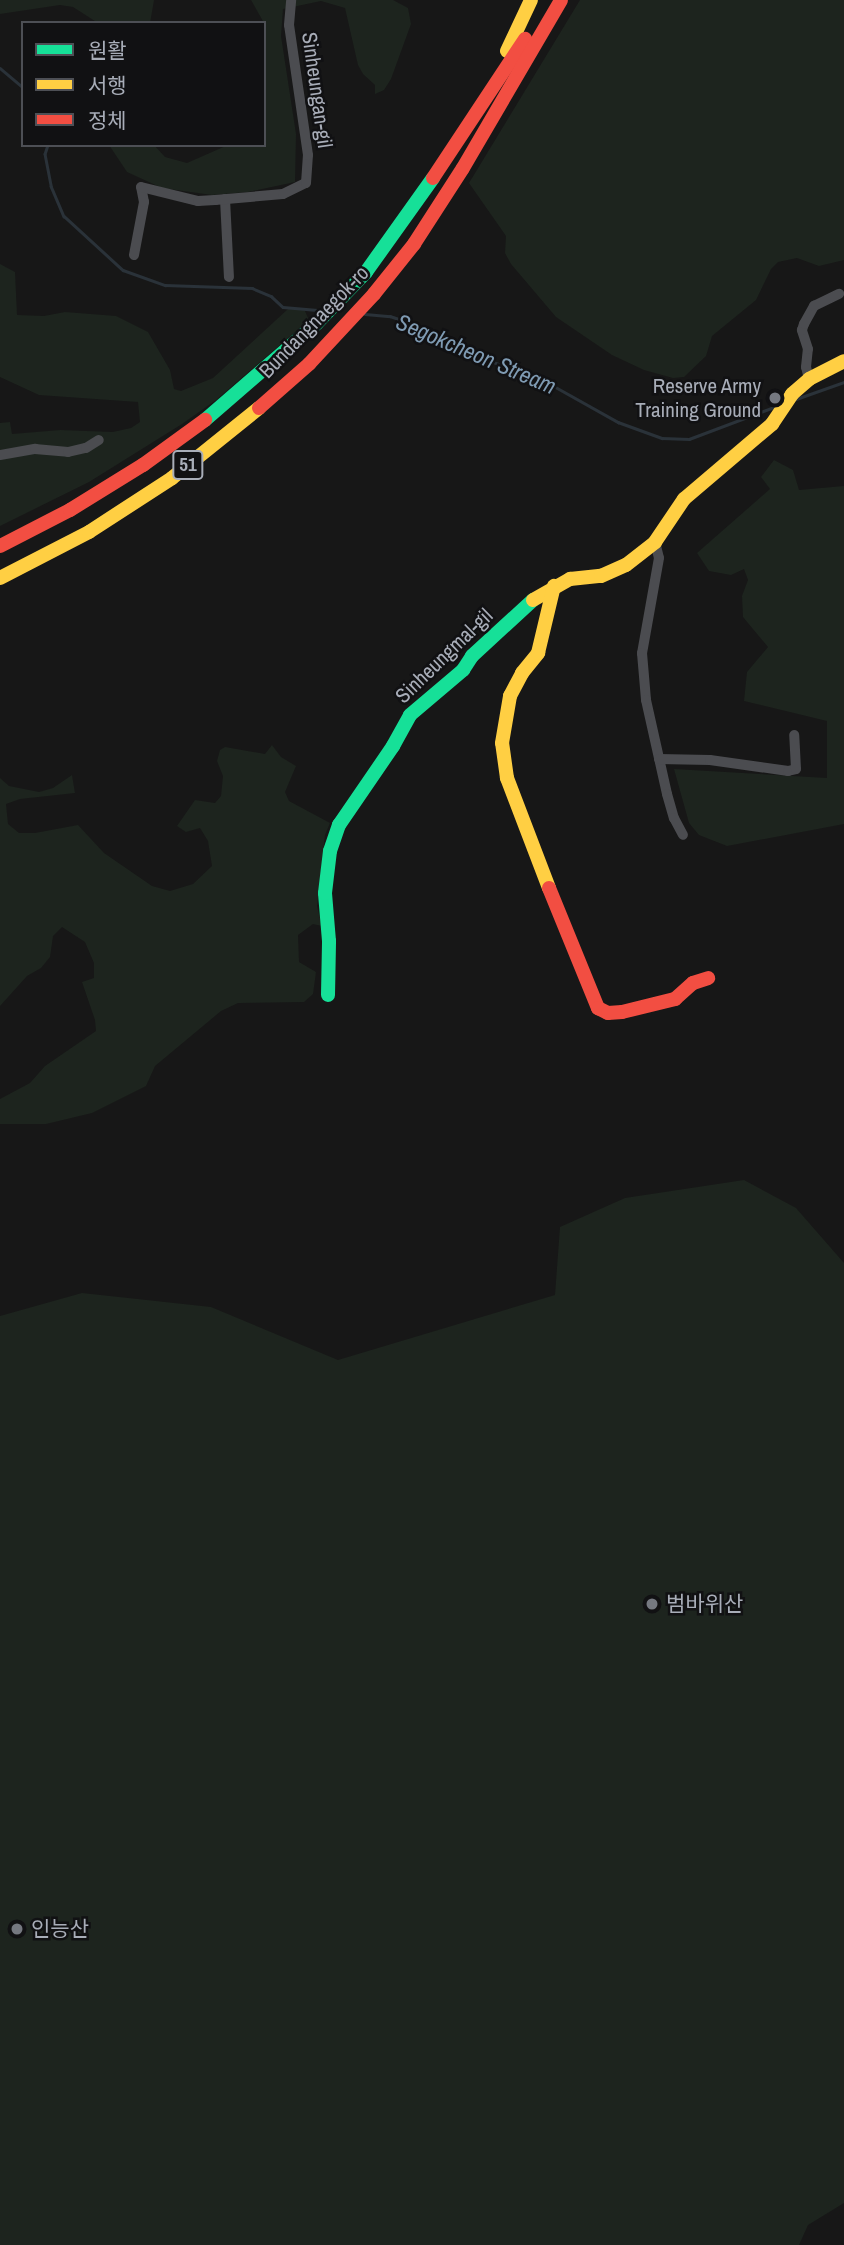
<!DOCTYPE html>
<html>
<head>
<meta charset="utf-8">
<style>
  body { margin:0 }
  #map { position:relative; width:844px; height:2245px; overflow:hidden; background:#171717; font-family:"Archivo Narrow","Noto Sans KR",sans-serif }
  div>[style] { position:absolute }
  .green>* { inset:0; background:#1d241e }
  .stream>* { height:2.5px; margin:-1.25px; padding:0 1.25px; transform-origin:1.25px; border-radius:1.25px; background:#2a3239 }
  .street>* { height:10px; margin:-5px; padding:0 5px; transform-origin:5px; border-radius:5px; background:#4b4c50 }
  .fast>* { height:14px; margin:-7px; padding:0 7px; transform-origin:7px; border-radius:7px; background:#16e098 }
  .slow>* { height:14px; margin:-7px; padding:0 7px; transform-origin:7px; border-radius:7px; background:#ffcf43 }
  .jam>* { height:14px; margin:-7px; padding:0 7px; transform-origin:7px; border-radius:7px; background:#f24e42 }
  .dots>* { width:19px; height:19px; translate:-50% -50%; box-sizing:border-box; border:4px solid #111113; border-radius:50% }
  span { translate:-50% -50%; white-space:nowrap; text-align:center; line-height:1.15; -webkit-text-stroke:5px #111113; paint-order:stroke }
  .shield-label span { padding:2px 5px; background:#111113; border:2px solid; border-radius:5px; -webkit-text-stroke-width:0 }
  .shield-label { font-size:19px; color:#a8adb8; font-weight:700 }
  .street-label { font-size:21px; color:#a8adb8 }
  .poi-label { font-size:21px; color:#a8adb8 }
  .right { translate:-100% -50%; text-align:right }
  .left { translate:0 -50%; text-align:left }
  .water-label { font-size:23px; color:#7f9bb3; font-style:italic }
  .legend { position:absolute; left:21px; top:21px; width:245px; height:126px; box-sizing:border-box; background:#111113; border:2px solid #4d4f55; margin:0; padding:9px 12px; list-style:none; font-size:21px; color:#a8adb8 }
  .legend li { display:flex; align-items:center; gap:14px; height:35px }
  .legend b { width:35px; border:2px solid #4d4f55 }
</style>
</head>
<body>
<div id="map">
  <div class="green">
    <i style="clip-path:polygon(0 0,154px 0,150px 23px,98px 23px,73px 7px,60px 5px,0 14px)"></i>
    <i style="clip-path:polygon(251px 0,393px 0,408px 8px,411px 24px,391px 79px,384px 90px,375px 94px,375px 85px,363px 74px,358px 65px,345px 8px,321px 1px,283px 9px,281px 36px,296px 134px,295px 182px,248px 192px,212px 195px,162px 188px,127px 172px,109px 145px,154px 145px,165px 157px,187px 163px,228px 145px,264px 145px,264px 23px)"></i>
    <i style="clip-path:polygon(580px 0,844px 0,844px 260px,819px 266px,797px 258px,778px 262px,771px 269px,756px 300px,712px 336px,706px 356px,684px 377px,673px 378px,644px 370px,612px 355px,556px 317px,511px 264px,505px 253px,506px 236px,469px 183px)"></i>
    <i style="clip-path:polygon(0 264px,15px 272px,17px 315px,44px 316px,65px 312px,116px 316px,148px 332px,170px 370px,174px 389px,181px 391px,213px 378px,288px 309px,304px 309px,309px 320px,216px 400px,182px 424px,89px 482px,0 526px,0 423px,10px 422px,12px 434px,60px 430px,113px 432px,131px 428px,140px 422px,138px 402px,39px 395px,0 377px)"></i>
    <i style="clip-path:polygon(774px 460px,793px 470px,799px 490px,844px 486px,844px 824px,727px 846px,699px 835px,689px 823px,674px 769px,827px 778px,827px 721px,744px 701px,747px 672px,768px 647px,743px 617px,742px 596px,748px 580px,744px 569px,731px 575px,709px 571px,697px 553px,770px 489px,761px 477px)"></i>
    <i style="clip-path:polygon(272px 745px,281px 757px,296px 766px,285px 792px,289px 801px,330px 823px,325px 835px,317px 906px,322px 926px,313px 924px,298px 935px,299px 962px,316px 972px,313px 994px,304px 1002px,238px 1003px,221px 1011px,155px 1066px,146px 1086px,92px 1113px,46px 1124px,0 1124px,0 1099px,30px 1083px,45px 1066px,96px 1031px,95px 1020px,82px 982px,94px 978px,94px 963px,85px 942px,62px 927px,53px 936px,50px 957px,41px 968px,27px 976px,0 1006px,0 778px,9px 786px,39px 792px,53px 788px,72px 775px,75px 793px,20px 799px,6px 804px,8px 824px,19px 833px,35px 833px,78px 825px,104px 853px,152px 886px,170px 891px,193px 884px,212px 866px,208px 841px,200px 828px,186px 832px,177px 826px,195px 800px,215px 803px,221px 796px,223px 776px,217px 761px,220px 750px,225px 747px,265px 754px)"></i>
    <i style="clip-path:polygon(744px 1180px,796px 1208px,844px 1263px,844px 2203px,808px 2225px,799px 2245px,0 2245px,0 1316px,82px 1293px,211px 1307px,338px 1360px,555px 1295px,560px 1227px,625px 1198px)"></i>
  </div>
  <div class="stream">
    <i style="left:0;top:68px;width:30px;rotate:40deg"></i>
    <i style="left:48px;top:145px;width:9px;rotate:108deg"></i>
    <i style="left:45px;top:154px;width:33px;rotate:79deg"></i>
    <i style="left:51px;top:186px;width:33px;rotate:67deg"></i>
    <i style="left:64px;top:216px;width:80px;rotate:42.5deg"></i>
    <i style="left:123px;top:270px;width:45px;rotate:19.7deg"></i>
    <i style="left:165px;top:285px;width:87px;rotate:2deg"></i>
    <i style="left:252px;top:288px;width:21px;rotate:23deg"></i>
    <i style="left:271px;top:296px;width:16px;rotate:43deg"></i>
    <i style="left:283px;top:307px;width:37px;rotate:5deg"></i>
    <i style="left:365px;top:314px;width:25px;rotate:5deg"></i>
    <i style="left:390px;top:316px;width:28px;rotate:19deg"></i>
    <i style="left:416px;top:325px;width:53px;rotate:28deg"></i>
    <i style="left:463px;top:350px;width:96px;rotate:21.5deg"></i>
    <i style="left:552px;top:385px;width:76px;rotate:29.3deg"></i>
    <i style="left:618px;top:422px;width:47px;rotate:20deg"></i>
    <i style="left:662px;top:438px;width:27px;rotate:2deg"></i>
    <i style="left:689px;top:439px;width:94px;rotate:-20.6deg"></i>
    <i style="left:796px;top:399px;width:51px;rotate:-19.5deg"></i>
  </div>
  <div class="street">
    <i style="left:225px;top:199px;width:78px;rotate:87.1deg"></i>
    <i style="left:134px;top:255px;width:54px;rotate:-79.3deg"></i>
    <i style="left:144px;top:202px;width:15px;rotate:-101deg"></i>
    <i style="left:141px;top:187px;width:59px;rotate:13.8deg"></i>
    <i style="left:198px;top:201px;width:17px;rotate:-3deg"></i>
    <i style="left:215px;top:200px;width:68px;rotate:-5deg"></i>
    <i style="left:283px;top:194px;width:25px;rotate:-26deg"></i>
    <i style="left:306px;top:183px;width:28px;rotate:-86deg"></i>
    <i style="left:308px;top:155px;width:131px;rotate:-98.3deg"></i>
    <i style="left:289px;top:25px;width:25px;rotate:-85deg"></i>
    <i style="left:809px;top:379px;width:12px;rotate:-104deg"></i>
    <i style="left:806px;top:367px;width:18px;rotate:-84deg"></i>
    <i style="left:808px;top:349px;width:20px;rotate:-108deg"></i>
    <i style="left:802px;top:330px;width:6px;rotate:-72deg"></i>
    <i style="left:804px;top:324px;width:21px;rotate:-61deg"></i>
    <i style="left:814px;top:306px;width:28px;rotate:-26deg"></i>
    <i style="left:0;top:455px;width:36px;rotate:-10deg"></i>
    <i style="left:35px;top:449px;width:33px;rotate:5deg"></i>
    <i style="left:68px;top:452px;width:18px;rotate:-13deg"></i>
    <i style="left:86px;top:448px;width:15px;rotate:-32deg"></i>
    <i style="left:655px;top:542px;width:16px;rotate:76deg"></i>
    <i style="left:659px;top:558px;width:97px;rotate:100.1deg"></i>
    <i style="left:642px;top:653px;width:47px;rotate:85.1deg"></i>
    <i style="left:646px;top:700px;width:96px;rotate:77.4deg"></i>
    <i style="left:667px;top:794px;width:25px;rotate:74deg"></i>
    <i style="left:674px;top:818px;width:19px;rotate:62deg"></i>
    <i style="left:659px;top:759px;width:51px;rotate:1.1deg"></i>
    <i style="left:710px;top:760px;width:79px;rotate:8deg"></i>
    <i style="left:788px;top:771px;width:8px;rotate:-14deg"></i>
    <i style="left:796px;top:769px;width:34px;rotate:-93deg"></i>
  </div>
  <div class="fast">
    <i style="left:205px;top:420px;width:148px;rotate:-40.9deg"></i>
    <i style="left:317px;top:323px;width:71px;rotate:-46.1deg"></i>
    <i style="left:366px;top:272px;width:115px;rotate:-54.5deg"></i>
    <i style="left:328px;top:995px;width:54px;rotate:-88.9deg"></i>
    <i style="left:329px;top:941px;width:48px;rotate:-94.8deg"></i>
    <i style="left:325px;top:893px;width:42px;rotate:-83.2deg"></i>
    <i style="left:330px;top:851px;width:28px;rotate:-71deg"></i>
    <i style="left:339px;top:825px;width:96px;rotate:-55.6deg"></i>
    <i style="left:393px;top:746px;width:35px;rotate:-61deg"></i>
    <i style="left:410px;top:715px;width:70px;rotate:-40.3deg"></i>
    <i style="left:463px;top:670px;width:17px;rotate:-57deg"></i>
    <i style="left:472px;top:656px;width:83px;rotate:-42.6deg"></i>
  </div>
  <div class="slow">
    <i style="left:507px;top:51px;width:56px;rotate:-64.8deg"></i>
    <i style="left:0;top:578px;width:100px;rotate:-27.3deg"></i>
    <i style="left:89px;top:532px;width:99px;rotate:-33deg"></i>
    <i style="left:172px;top:478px;width:112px;rotate:-38.8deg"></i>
    <i style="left:533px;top:600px;width:43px;rotate:-29.6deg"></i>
    <i style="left:570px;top:579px;width:31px;rotate:-6deg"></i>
    <i style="left:601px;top:576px;width:27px;rotate:-24deg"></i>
    <i style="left:626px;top:565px;width:37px;rotate:-38deg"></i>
    <i style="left:655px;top:542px;width:52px;rotate:-56deg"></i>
    <i style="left:684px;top:499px;width:116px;rotate:-40.4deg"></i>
    <i style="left:772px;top:424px;width:36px;rotate:-56deg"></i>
    <i style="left:792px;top:394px;width:23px;rotate:-41deg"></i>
    <i style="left:809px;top:379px;width:39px;rotate:-27deg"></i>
    <i style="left:549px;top:888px;width:118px;rotate:-110.9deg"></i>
    <i style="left:507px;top:778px;width:35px;rotate:-98deg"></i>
    <i style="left:502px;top:743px;width:48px;rotate:-80.3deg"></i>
    <i style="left:510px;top:696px;width:26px;rotate:-62deg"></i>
    <i style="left:522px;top:673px;width:26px;rotate:-51deg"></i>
    <i style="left:538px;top:653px;width:69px;rotate:-76.6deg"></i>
  </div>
  <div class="jam">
    <i style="left:433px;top:178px;width:167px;rotate:-56.5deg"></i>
    <i style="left:259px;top:408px;width:67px;rotate:-41.3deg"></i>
    <i style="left:309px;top:364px;width:96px;rotate:-47.1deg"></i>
    <i style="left:374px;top:294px;width:64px;rotate:-51.3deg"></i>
    <i style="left:414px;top:244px;width:90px;rotate:-57.2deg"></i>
    <i style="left:463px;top:168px;width:194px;rotate:-59.7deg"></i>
    <i style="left:0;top:546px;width:79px;rotate:-27.2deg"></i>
    <i style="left:70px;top:510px;width:86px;rotate:-31.7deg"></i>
    <i style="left:143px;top:465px;width:77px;rotate:-36deg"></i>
    <i style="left:549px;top:888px;width:130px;rotate:67.8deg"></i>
    <i style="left:598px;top:1008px;width:11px;rotate:27deg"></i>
    <i style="left:608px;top:1013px;width:14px;rotate:-4deg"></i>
    <i style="left:622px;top:1012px;width:55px;rotate:-13.8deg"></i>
    <i style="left:675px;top:999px;width:24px;rotate:-42deg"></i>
    <i style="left:693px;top:983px;width:16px;rotate:-18deg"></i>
  </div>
  <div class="dots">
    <i style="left:775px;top:398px;background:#757880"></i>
    <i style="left:652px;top:1604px;background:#757880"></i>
    <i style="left:17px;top:1929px;background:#757880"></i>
  </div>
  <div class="shield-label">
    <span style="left:188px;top:465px">51</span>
  </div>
  <div class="street-label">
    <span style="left:317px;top:90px;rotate:82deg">Sinheungan-gil</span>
    <span style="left:314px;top:322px;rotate:-46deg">Bundangnaegok-ro</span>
    <span style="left:444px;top:656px;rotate:-44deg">Sinheungmal-gil</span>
  </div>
  <div class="poi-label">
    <span class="right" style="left:761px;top:398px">Reserve Army<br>Training Ground</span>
    <span class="left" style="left:666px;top:1604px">범바위산</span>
    <span class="left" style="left:31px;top:1929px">인능산</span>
  </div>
  <div class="water-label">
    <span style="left:476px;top:354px;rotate:23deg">Segokcheon Stream</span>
  </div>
  <ul class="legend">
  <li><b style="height:9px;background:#16e098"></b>원활</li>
  <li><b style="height:9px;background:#ffcf43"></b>서행</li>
  <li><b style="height:9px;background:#f24e42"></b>정체</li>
  </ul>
</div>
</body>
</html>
